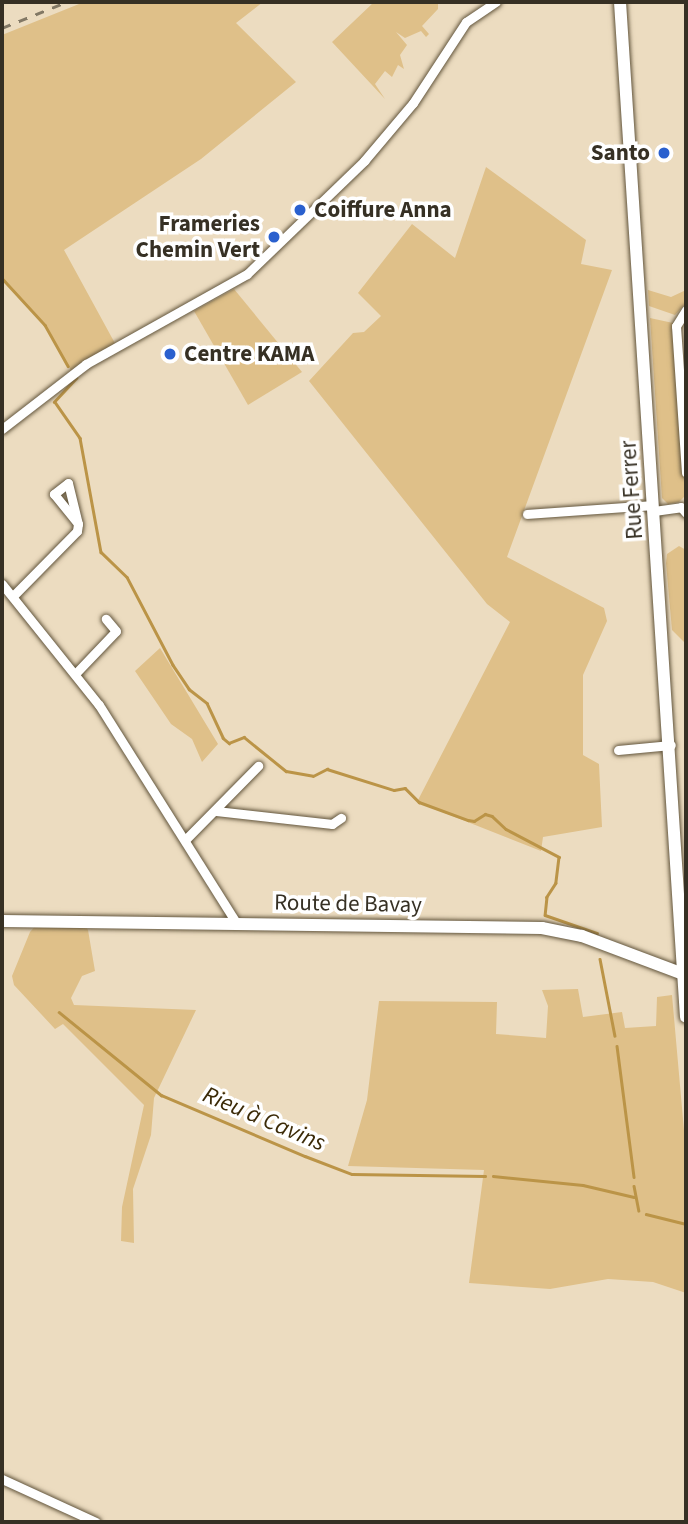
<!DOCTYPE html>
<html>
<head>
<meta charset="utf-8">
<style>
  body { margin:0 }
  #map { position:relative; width:688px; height:1524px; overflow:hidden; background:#ecdcc0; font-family:"Source Sans 3",sans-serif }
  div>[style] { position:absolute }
  .green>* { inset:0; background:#dfc089 }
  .stream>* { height:2.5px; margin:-1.25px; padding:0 1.25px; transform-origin:1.25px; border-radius:1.25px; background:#bb9447 }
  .roads { filter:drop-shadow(0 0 2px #62553c) drop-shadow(0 0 2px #62553c) }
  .street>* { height:9px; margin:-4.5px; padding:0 4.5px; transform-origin:4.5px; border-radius:4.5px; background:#fff }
  .secondary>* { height:12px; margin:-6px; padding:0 6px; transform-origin:6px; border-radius:6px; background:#fff }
  .rail>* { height:2.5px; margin-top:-1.25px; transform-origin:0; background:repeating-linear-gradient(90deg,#827865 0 9px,transparent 0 18px) }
  .dots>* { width:19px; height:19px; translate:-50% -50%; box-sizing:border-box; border:4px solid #fff; border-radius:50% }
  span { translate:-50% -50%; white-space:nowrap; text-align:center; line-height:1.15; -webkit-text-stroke:7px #fff; paint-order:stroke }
  .poi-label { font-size:23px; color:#363024; font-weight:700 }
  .right { translate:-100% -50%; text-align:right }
  .left { translate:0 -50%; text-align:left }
  .street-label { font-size:23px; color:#363024 }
  .water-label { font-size:24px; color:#3b2a07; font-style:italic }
  .frame { position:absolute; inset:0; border:4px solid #363024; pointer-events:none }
</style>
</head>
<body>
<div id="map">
  <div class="green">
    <i style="clip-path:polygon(84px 2px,263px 2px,236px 23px,296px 82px,201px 159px,64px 250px,117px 347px,73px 374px,45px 325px,2px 278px,2px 35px)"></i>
    <i style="clip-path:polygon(374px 2px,438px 2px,438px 9px,422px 26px,429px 34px,426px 37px,421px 31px,405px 38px,396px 32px,407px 45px,400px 55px,404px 69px,398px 65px,392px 77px,385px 71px,375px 84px,385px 99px,332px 42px)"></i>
    <i style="clip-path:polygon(486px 167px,586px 240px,581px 264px,612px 270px,507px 557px,604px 608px,607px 621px,583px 675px,583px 755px,599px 764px,602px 827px,543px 837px,541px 851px,417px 802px,510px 622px,487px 604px,309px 381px,353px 333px,364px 332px,381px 316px,358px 293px,412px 224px,455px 258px)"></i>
    <i style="clip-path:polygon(234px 289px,302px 372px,248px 405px,194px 311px)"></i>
    <i style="clip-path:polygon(648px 290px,671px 297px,686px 290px,686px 303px,675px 315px,649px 306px)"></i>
    <i style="clip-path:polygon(650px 318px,673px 323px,685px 496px,679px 502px,668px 504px,662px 498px)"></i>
    <i style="clip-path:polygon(679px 546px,686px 550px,686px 644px,672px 630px,666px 563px,667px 554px)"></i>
    <i style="clip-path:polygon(160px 648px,218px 744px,202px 762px,192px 739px,171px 724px,135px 671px)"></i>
    <i style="clip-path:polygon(39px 922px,83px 922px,88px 930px,95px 971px,82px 976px,71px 998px,74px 1005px,196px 1010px,154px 1098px,151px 1135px,133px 1189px,134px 1243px,121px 1241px,122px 1207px,144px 1105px,63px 1024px,55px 1029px,14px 985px,12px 976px,30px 932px)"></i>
    <i style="clip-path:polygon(578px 989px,583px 1017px,622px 1012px,625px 1028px,656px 1026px,657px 997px,672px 995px,686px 1153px,686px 1293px,653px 1282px,608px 1279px,550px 1289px,469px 1283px,484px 1170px,348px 1166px,367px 1100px,379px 1001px,497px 1002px,496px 1034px,546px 1038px,548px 1006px,542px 990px)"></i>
  </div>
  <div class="stream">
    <i style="left:2px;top:278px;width:64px;rotate:47.5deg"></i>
    <i style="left:45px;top:325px;width:47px;rotate:60.7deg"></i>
    <i style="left:77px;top:378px;width:33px;rotate:133deg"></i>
    <i style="left:55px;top:402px;width:44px;rotate:55.2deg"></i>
    <i style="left:80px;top:438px;width:116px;rotate:79.6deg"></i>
    <i style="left:101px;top:552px;width:36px;rotate:44deg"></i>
    <i style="left:127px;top:577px;width:99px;rotate:62.4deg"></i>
    <i style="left:173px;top:665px;width:29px;rotate:56deg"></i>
    <i style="left:189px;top:689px;width:23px;rotate:38deg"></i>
    <i style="left:207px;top:703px;width:38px;rotate:65deg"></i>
    <i style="left:223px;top:738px;width:8px;rotate:40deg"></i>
    <i style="left:229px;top:743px;width:16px;rotate:-22deg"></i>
    <i style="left:244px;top:737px;width:54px;rotate:39deg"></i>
    <i style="left:286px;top:771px;width:27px;rotate:10deg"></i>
    <i style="left:313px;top:776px;width:16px;rotate:-27deg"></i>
    <i style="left:327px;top:769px;width:70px;rotate:17.4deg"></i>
    <i style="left:394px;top:790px;width:11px;rotate:-10deg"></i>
    <i style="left:405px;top:788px;width:20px;rotate:45deg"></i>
    <i style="left:419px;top:802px;width:52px;rotate:20.2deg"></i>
    <i style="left:468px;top:820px;width:6px;rotate:9deg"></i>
    <i style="left:474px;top:821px;width:13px;rotate:-32deg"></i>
    <i style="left:485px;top:814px;width:7px;rotate:16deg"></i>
    <i style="left:492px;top:816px;width:19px;rotate:43deg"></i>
    <i style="left:506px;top:829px;width:60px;rotate:27.8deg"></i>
    <i style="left:559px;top:857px;width:26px;rotate:97deg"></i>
    <i style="left:556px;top:883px;width:17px;rotate:123deg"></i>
    <i style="left:547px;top:897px;width:18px;rotate:96deg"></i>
    <i style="left:545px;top:915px;width:55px;rotate:19.1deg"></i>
    <i style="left:600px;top:959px;width:78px;rotate:79deg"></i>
    <i style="left:59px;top:1012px;width:132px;rotate:39.1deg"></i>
    <i style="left:161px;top:1095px;width:156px;rotate:23deg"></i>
    <i style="left:305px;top:1156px;width:50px;rotate:21deg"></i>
    <i style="left:352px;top:1174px;width:133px;rotate:0.9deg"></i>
    <i style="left:617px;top:1046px;width:132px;rotate:82.6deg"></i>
    <i style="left:493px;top:1176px;width:90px;rotate:5.7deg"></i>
    <i style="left:583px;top:1185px;width:52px;rotate:13.2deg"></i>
    <i style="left:634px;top:1186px;width:25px;rotate:79deg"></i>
    <i style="left:646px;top:1214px;width:41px;rotate:14deg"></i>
  </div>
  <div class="roads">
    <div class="street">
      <i style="left:686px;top:310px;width:19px;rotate:122deg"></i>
      <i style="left:676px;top:326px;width:147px;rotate:86.1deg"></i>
      <i style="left:2px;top:429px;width:106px;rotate:-37.7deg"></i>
      <i style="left:86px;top:364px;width:184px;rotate:-29.2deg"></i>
      <i style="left:247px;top:274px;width:163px;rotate:-44deg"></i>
      <i style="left:364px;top:161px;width:76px;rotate:-49.8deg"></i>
      <i style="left:413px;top:103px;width:97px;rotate:-56.8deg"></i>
      <i style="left:466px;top:22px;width:36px;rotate:-34deg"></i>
      <i style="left:654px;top:511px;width:27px;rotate:-8deg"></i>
      <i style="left:681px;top:507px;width:8px;rotate:50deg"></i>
      <i style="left:527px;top:514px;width:126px;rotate:-4.1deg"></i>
      <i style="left:2px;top:584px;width:155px;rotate:51.3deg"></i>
      <i style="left:99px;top:705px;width:259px;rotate:57.8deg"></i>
      <i style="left:13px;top:596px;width:91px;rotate:-45.4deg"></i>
      <i style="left:77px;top:531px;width:7px;rotate:-82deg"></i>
      <i style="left:78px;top:524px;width:42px;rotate:-103.7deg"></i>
      <i style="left:68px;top:483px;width:18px;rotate:142deg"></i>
      <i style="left:54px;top:494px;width:38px;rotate:51deg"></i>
      <i style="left:75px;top:674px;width:59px;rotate:-46.4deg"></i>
      <i style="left:116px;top:631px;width:16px;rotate:-130deg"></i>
      <i style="left:618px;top:750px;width:53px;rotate:-5.4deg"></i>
      <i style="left:216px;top:811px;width:117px;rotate:6.4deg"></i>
      <i style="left:332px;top:824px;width:11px;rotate:-34deg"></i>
      <i style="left:186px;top:839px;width:103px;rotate:-45.4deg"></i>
      <i style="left:2px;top:1479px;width:103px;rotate:24.6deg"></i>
    </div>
    <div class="secondary">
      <i style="left:620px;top:2px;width:1017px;rotate:86.28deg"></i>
      <i style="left:2px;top:921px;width:540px;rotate:0.74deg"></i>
      <i style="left:542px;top:928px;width:41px;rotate:11.3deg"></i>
      <i style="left:582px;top:936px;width:111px;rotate:20.6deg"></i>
    </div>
  </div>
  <div class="rail">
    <i style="left:2px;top:28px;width:69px;rotate:-22.1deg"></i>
  </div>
  <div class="dots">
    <i style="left:664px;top:153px;background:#2a60ce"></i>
    <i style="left:300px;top:210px;background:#2a60ce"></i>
    <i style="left:274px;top:237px;background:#2a60ce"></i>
    <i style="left:170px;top:354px;background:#2a60ce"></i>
  </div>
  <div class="poi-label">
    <span class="right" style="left:650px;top:153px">Santo</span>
    <span class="left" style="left:314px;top:210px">Coiffure Anna</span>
    <span class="right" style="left:260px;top:237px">Frameries<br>Chemin Vert</span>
    <span class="left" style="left:184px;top:354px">Centre KAMA</span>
  </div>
  <div class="street-label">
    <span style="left:632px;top:490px;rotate:-94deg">Rue Ferrer</span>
    <span style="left:348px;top:904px;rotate:1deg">Route de Bavay</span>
  </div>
  <div class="water-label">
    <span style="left:264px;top:1119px;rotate:23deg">Rieu à Cavins</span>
  </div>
  <div class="frame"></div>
</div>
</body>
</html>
